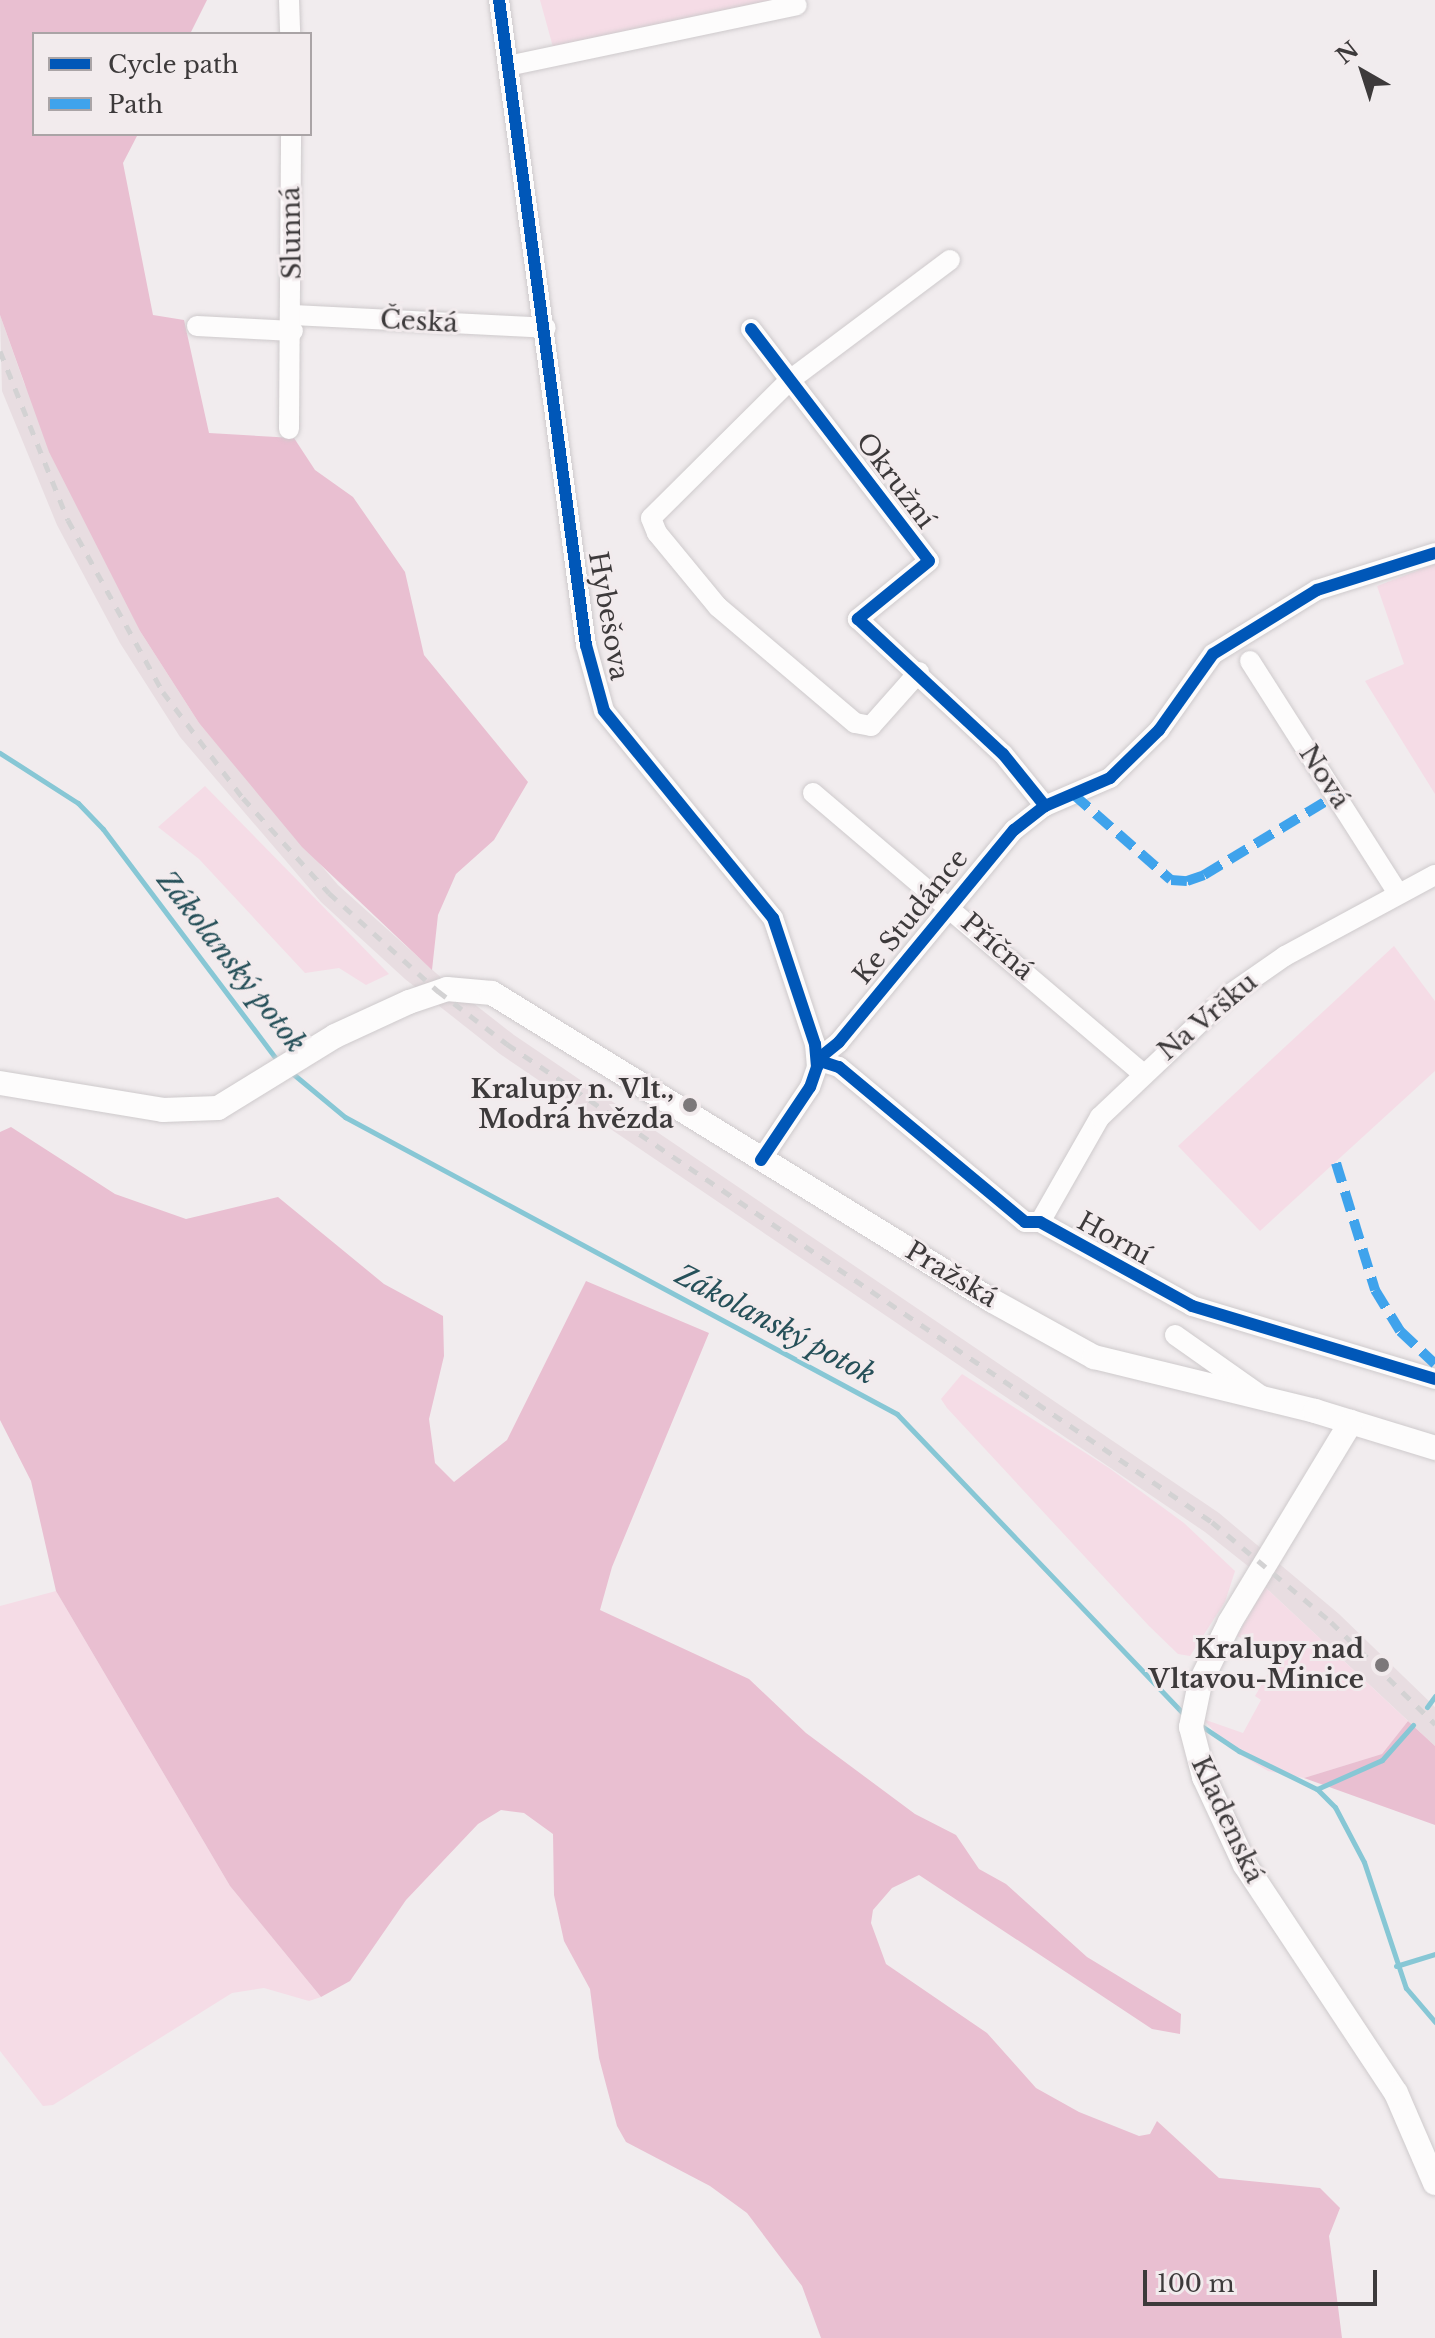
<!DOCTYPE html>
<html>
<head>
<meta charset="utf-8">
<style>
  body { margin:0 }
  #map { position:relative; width:1435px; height:2338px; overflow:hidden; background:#f1ecee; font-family:"Libre Baskerville",serif }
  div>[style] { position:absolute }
  .built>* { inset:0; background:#e8dde1 }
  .green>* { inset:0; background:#f5dce6 }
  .forest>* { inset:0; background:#e9bfd1 }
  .stream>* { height:5px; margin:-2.5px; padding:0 2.5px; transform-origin:2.5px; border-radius:2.5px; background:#87c7d5 }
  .roads { filter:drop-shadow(0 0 2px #cecacc) drop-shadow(0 0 2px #cecacc) }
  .minor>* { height:20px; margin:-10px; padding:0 10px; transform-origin:10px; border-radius:10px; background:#fdfcfc }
  .major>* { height:24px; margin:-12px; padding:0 12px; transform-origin:12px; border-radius:12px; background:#fdfcfc }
  .rail>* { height:5px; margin-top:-2.5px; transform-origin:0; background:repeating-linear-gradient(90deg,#d3d2d3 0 10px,transparent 0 20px) }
  .quiet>* { height:10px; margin-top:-5px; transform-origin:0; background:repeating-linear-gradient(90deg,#3fa3ec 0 20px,transparent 0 30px) }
  .cycleway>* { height:12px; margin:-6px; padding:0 6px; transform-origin:6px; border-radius:6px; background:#0057b8 }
  .dots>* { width:22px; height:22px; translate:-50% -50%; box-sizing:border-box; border:4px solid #f2ebed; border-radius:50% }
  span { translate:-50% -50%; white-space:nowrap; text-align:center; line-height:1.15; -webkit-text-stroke:6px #f2ebed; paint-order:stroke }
  .street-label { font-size:26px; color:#3d3a3b }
  .poi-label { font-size:26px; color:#3d3a3b; font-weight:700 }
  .right { translate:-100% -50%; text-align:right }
  .water-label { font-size:28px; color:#265059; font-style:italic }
  .legend { position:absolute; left:32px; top:32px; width:280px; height:104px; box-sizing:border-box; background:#f2ebed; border:2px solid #aaa4a6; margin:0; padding:10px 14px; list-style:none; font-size:24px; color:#3d3a3b }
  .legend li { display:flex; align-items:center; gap:16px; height:40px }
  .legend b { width:40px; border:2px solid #aaa4a6 }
  .north { position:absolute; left:1323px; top:32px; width:80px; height:80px; -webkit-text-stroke:6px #f2ebed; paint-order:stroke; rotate:321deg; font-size:22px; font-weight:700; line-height:32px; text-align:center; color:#3d3a3b }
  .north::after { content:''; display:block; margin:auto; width:28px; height:36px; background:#3d3a3b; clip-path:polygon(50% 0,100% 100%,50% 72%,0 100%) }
  .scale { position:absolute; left:1143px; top:2270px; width:234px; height:36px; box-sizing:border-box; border:4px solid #3d3a3b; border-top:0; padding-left:10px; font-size:24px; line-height:28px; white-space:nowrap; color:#3d3a3b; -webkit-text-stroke:6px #f2ebed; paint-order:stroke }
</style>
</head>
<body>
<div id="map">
  <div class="built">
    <i style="clip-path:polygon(0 315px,24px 383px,140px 631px,199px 723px,338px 885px,446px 982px,514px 1035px,1219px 1513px,1339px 1614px,1435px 1707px,1435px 1746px,1265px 1587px,1258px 1574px,1205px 1532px,500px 1054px,405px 979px,321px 902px,180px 737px,120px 643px,57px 525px,2px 391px)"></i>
  </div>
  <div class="green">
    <i style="clip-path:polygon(540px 0,774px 0,553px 47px)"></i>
    <i style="clip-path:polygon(1435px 564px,1435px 794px,1365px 681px,1404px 664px,1377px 586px)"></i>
    <i style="clip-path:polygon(205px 786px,389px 974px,366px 985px,339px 968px,305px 973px,199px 859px,158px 827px)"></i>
    <i style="clip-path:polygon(1394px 946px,1435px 1001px,1435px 1071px,1260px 1231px,1178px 1146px)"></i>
    <i style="clip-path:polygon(962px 1374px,1109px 1468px,1184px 1523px,1235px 1571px,1225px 1602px,1190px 1656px,1178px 1654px,1149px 1626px,947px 1408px,941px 1399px)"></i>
    <i style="clip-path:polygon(1265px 1587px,1408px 1721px,1382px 1754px,1304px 1778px,1268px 1771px,1229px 1748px,1203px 1719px,1243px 1733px,1261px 1700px,1255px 1696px,1279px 1655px,1237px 1636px)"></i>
    <i style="clip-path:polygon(56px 1591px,230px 1886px,321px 1997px,309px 2001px,264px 1988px,232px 1993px,53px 2105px,43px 2106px,0 2051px,0 1606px)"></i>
  </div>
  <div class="forest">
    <i style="clip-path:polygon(0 0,207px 0,190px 34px,34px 34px,34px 134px,138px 134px,123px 163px,153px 315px,184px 320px,209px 433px,294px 438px,315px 470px,353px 497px,405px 572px,424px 655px,528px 782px,494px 840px,456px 874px,438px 915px,432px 970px,302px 847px,199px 723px,140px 631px,49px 452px,0 315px)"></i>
    <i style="clip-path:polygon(11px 1127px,115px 1194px,186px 1219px,278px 1197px,384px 1284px,443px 1316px,444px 1356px,429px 1419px,435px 1463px,454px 1482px,507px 1440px,586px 1281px,709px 1333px,612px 1567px,600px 1610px,749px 1679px,806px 1733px,915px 1814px,956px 1835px,979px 1869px,1006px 1884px,1087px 1957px,1181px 2014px,1180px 2034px,1152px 2029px,919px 1875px,892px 1888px,873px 1910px,871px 1923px,886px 1964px,987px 2033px,1036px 2088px,1079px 2112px,1139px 2136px,1150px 2134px,1157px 2121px,1219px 2178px,1320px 2188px,1340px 2208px,1329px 2236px,1342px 2338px,821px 2338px,802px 2286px,747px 2213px,710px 2186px,626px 2142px,617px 2126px,599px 2058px,590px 1989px,564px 1941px,554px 1895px,553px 1834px,524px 1813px,501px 1810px,478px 1824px,406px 1900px,350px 1981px,321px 1997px,230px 1886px,56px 1591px,31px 1481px,0 1420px,0 1132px)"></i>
    <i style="clip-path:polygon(1408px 1721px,1435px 1746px,1435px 1825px,1304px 1778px,1382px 1754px)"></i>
  </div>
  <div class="stream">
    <i style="left:0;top:753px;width:93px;rotate:32.7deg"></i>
    <i style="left:78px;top:803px;width:36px;rotate:46deg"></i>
    <i style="left:103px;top:829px;width:291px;rotate:53deg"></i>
    <i style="left:292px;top:1073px;width:69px;rotate:39.7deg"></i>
    <i style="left:345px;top:1117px;width:627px;rotate:28.28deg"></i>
    <i style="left:897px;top:1414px;width:417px;rotate:46.3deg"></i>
    <i style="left:1427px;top:1707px;width:14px;rotate:-54deg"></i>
    <i style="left:1200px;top:1725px;width:47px;rotate:33.7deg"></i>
    <i style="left:1239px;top:1751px;width:87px;rotate:26deg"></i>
    <i style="left:1317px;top:1789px;width:25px;rotate:45deg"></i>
    <i style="left:1335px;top:1807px;width:62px;rotate:62.2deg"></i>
    <i style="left:1364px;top:1862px;width:133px;rotate:71.6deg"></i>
    <i style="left:1406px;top:1988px;width:45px;rotate:49.5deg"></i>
    <i style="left:1317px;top:1789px;width:71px;rotate:-24deg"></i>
    <i style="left:1382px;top:1760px;width:47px;rotate:-48.5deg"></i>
    <i style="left:1396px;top:1966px;width:41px;rotate:-17.1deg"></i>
  </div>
  <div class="roads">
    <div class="minor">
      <i style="left:289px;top:0;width:34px;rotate:88deg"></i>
      <i style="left:499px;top:0;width:651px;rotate:82.32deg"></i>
      <i style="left:586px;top:645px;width:68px;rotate:74.7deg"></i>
      <i style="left:604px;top:711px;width:267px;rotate:50.8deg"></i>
      <i style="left:773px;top:918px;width:133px;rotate:71.6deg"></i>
      <i style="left:815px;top:1044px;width:23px;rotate:85deg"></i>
      <i style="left:817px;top:1067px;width:21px;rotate:109deg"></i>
      <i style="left:810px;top:1087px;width:88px;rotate:123.9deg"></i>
      <i style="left:508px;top:66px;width:295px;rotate:-11.9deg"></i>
      <i style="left:293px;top:315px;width:253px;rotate:2.9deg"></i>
      <i style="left:197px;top:326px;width:96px;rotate:3deg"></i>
      <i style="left:751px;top:329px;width:292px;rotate:52.5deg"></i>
      <i style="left:929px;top:561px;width:92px;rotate:140.8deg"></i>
      <i style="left:858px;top:619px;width:198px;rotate:43deg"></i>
      <i style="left:1003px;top:754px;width:67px;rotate:51.1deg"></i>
      <i style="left:289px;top:429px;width:295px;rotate:-89.6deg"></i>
      <i style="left:1250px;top:661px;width:275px;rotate:57.5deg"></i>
      <i style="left:919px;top:672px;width:72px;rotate:131.6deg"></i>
      <i style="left:871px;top:726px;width:16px;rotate:-169deg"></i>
      <i style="left:855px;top:723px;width:180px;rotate:-139.7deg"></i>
      <i style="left:718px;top:607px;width:96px;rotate:-129.5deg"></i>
      <i style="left:657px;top:533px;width:16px;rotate:-112deg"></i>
      <i style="left:651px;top:518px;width:196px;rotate:-44.8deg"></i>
      <i style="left:790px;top:380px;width:200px;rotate:-36.9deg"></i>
      <i style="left:813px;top:793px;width:432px;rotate:40.4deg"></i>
      <i style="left:817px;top:1060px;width:28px;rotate:-39deg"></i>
      <i style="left:839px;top:1042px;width:275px;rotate:-50.5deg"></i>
      <i style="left:1014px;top:830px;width:39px;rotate:-38deg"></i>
      <i style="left:1045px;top:806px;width:71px;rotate:-23.3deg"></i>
      <i style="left:1110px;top:778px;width:69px;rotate:-44.4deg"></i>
      <i style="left:1159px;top:730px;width:93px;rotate:-54.6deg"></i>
      <i style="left:1213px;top:654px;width:122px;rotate:-31.6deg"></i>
      <i style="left:1317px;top:590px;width:124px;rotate:-17.4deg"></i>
      <i style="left:817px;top:1060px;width:23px;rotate:18deg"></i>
      <i style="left:839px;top:1067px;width:242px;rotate:39.8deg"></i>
      <i style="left:1025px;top:1222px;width:15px"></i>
      <i style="left:1040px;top:1222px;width:174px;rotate:28.9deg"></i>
      <i style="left:1192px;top:1306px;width:254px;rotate:16.7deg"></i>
      <i style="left:1040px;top:1222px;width:121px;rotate:-60.3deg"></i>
      <i style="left:1100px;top:1117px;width:178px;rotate:-43.4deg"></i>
      <i style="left:1229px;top:995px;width:68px;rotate:-34.9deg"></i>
      <i style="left:1285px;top:956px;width:170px;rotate:-28.4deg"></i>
      <i style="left:1175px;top:1335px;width:108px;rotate:35.2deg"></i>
    </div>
    <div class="major">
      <i style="left:0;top:1083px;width:165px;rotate:9.4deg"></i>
      <i style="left:163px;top:1110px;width:55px;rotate:-2.1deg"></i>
      <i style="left:218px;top:1108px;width:137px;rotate:-31.6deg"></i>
      <i style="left:335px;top:1036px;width:81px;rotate:-24.7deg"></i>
      <i style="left:409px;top:1002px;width:40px;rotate:-18.9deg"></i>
      <i style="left:447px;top:989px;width:45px;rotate:5.1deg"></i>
      <i style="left:492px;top:993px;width:586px;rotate:31.6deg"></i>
      <i style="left:991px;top:1300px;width:118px;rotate:29deg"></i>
      <i style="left:1094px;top:1357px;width:228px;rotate:13.7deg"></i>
      <i style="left:1315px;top:1411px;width:126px;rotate:17.1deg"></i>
      <i style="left:1351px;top:1422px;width:234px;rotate:121.2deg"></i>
      <i style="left:1230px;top:1622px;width:68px;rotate:116.2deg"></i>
      <i style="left:1200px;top:1683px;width:45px;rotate:101.6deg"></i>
      <i style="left:1191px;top:1727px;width:52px;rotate:75.4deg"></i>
      <i style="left:1204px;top:1777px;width:97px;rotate:65deg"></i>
      <i style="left:1245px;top:1865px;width:273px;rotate:56.5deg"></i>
      <i style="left:1396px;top:2093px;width:98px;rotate:66.6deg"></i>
    </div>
  </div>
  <div class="rail">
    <i style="left:0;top:351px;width:182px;rotate:68.1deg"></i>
    <i style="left:68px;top:520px;width:196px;rotate:61.1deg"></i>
    <i style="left:163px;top:692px;width:133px;rotate:53deg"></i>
    <i style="left:243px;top:798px;width:128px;rotate:47.8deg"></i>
    <i style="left:329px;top:893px;width:147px;rotate:42deg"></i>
    <i style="left:438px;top:991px;width:87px;rotate:37.5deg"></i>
    <i style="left:507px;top:1044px;width:852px;rotate:34.14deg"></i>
    <i style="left:1212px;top:1522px;width:155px;rotate:40deg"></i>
    <i style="left:1331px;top:1622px;width:146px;rotate:44.4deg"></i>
  </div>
  <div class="quiet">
    <i style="left:1073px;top:794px;width:130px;rotate:41.3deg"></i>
    <i style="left:1171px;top:880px;width:16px;rotate:4deg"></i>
    <i style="left:1187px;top:881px;width:18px;rotate:-19deg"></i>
    <i style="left:1204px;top:875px;width:154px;rotate:-31.2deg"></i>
    <i style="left:1336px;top:1163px;width:133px;rotate:72.9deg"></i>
    <i style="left:1375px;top:1290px;width:48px;rotate:58.6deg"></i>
    <i style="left:1400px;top:1331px;width:48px;rotate:43.3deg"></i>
  </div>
  <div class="cycleway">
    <i style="left:499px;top:0;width:651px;rotate:82.32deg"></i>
    <i style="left:586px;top:645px;width:68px;rotate:74.7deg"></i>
    <i style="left:604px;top:711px;width:267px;rotate:50.8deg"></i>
    <i style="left:773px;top:918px;width:133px;rotate:71.6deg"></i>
    <i style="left:815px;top:1044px;width:23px;rotate:85deg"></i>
    <i style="left:817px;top:1067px;width:21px;rotate:109deg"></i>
    <i style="left:810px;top:1087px;width:88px;rotate:123.9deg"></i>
    <i style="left:751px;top:329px;width:292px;rotate:52.5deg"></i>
    <i style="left:929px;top:561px;width:92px;rotate:140.8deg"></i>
    <i style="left:858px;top:619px;width:198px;rotate:43deg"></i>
    <i style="left:1003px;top:754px;width:67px;rotate:51.1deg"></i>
    <i style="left:817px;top:1060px;width:28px;rotate:-39deg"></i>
    <i style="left:839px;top:1042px;width:275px;rotate:-50.5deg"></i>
    <i style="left:1014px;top:830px;width:39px;rotate:-38deg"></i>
    <i style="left:1045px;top:806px;width:71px;rotate:-23.3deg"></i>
    <i style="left:1110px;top:778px;width:69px;rotate:-44.4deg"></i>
    <i style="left:1159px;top:730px;width:93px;rotate:-54.6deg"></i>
    <i style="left:1213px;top:654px;width:122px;rotate:-31.6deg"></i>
    <i style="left:1317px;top:590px;width:124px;rotate:-17.4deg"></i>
    <i style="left:817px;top:1060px;width:23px;rotate:18deg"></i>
    <i style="left:839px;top:1067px;width:242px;rotate:39.8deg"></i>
    <i style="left:1025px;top:1222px;width:15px"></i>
    <i style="left:1040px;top:1222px;width:174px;rotate:28.9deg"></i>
    <i style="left:1192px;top:1306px;width:254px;rotate:16.7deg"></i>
  </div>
  <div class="dots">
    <i style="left:690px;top:1105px;background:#7c787a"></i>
    <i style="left:1382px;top:1665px;background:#7c787a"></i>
  </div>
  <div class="street-label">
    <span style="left:292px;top:233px;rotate:-91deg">Slunná</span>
    <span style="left:419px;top:322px;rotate:3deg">Česká</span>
    <span style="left:895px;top:481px;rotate:53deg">Okružní</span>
    <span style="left:608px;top:616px;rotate:80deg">Hybešova</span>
    <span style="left:1324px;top:777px;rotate:57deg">Nová</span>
    <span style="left:911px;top:917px;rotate:-51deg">Ke Studánce</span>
    <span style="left:997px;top:947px;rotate:41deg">Příčná</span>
    <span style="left:1208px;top:1017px;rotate:-40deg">Na Vršku</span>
    <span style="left:1114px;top:1239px;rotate:29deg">Horní</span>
    <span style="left:951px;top:1275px;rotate:31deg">Pražská</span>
    <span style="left:1227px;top:1820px;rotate:65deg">Kladenská</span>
  </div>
  <div class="poi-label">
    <span class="right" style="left:674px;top:1105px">Kralupy n. Vlt.,<br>Modrá hvězda</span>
    <span class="right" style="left:1364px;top:1665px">Kralupy nad<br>Vltavou-Minice</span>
  </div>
  <div class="water-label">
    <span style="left:231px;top:962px;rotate:52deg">Zákolanský potok</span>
    <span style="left:775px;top:1325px;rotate:28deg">Zákolanský potok</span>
  </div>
  <ul class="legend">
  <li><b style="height:10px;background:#0057b8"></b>Cycle path</li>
  <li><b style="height:10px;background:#3fa3ec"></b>Path</li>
  </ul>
  <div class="north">N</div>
  <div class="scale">100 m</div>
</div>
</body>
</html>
